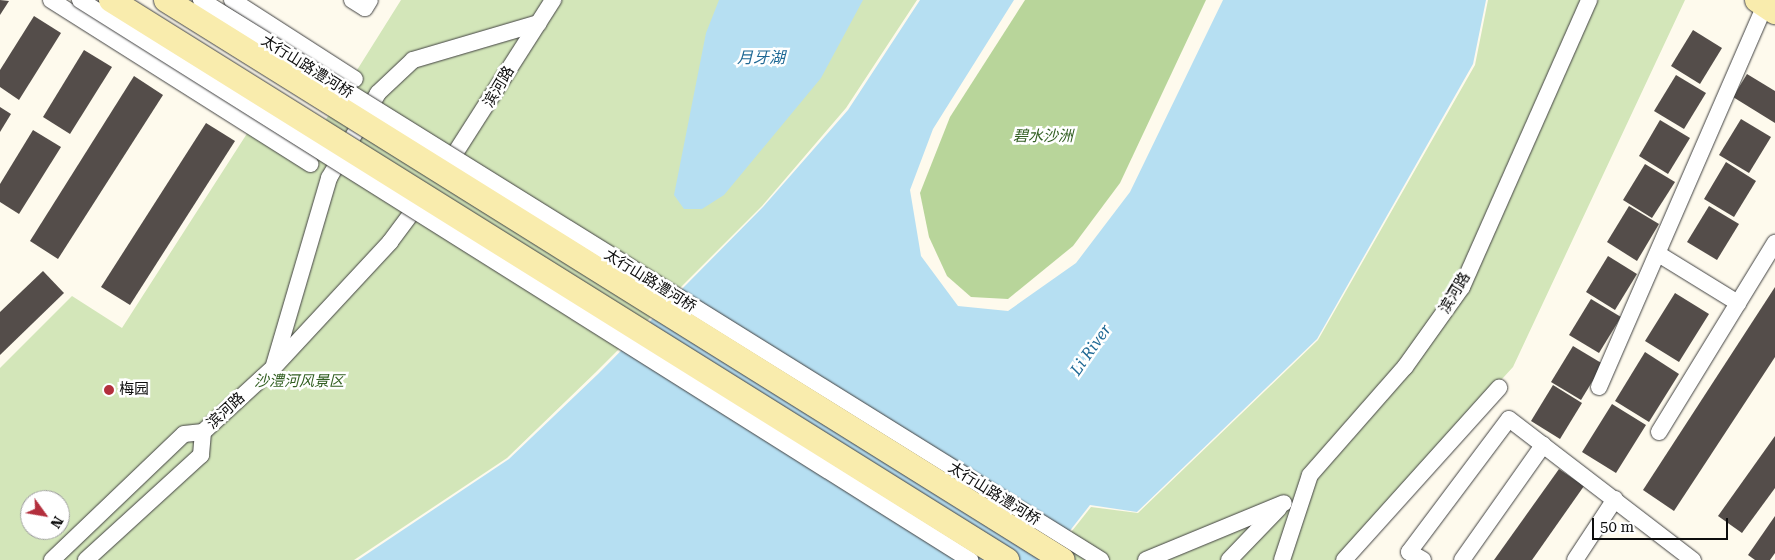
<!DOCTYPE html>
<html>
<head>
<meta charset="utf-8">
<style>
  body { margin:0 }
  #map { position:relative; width:1775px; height:560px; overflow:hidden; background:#fefaed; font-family:"Roboto Serif","Noto Sans SC",serif }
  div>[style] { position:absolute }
  .green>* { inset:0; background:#d3e6b9 }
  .forest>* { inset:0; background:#b8d59a }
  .water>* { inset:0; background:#b6dff2 }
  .building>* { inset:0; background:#544d4a }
  .roads { filter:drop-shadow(0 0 1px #404040) drop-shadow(0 0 1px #404040) }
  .street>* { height:16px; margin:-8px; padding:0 8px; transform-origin:8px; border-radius:8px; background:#fff }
  .secondary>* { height:24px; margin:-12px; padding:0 12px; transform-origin:12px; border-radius:12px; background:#f9ecad }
  .bridges { filter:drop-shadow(0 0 1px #404040) drop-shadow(0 0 1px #404040) }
  .street-bridge>* { height:16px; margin:-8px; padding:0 8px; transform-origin:8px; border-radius:8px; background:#fff }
  .secondary-bridge>* { height:24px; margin:-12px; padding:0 12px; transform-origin:12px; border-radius:12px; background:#f9ecad }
  .dots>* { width:14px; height:14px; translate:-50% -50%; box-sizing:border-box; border:2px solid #fff; border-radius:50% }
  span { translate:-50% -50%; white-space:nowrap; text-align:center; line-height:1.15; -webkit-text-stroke:5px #fff; paint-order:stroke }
  .street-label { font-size:15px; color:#0d0d0d }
  .park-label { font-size:15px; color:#325f22; font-style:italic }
  .poi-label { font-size:15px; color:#0d0d0d }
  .left { translate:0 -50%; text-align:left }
  .water-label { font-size:16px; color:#1f6995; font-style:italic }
  .north { position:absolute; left:20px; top:490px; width:50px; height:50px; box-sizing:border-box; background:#fff; border:1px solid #9e9e9e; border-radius:50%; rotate:122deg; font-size:14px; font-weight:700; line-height:20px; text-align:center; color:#0d0d0d }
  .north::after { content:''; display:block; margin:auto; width:18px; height:22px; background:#b32f3d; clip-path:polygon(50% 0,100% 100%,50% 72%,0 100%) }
  .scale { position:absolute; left:1592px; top:518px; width:136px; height:22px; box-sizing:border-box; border:2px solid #0d0d0d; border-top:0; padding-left:6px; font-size:15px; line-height:18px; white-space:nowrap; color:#0d0d0d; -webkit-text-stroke:4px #fff; paint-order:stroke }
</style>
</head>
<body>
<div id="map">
  <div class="green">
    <i style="clip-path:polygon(evenodd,401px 0,917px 0,846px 108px,762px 206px,596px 372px,507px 458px,354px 560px,0 560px,0 368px,72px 296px,122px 328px,248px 132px,298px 164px,401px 0,30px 500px,60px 500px,60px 530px,30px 530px,30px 500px)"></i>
    <i style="clip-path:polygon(1488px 0,1685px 0,1513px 367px,1337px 560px,1049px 560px,1091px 507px,1138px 513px,1318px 340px,1475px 65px)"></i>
  </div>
  <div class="forest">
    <i style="clip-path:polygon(1025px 0,1206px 0,1120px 183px,1073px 246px,1008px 299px,971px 297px,947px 276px,929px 237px,920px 193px,950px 117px)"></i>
  </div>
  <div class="water">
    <i style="clip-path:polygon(719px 0,863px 0,821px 78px,724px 195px,702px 209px,684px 209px,674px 195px,706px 33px)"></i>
    <i style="clip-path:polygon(920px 0,1014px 0,933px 129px,910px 190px,921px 256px,958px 306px,1008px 311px,1076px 263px,1130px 192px,1223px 0,1486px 0,1473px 64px,1317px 339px,1137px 512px,1090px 505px,1047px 560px,358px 560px,509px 459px,598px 374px,763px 207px,848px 110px)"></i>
  </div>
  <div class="building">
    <i style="clip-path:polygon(0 0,9px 1px,0 15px)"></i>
    <i style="clip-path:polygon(34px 16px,61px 33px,19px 100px,0 87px,0 70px)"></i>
    <i style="clip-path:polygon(1693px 30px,1722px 48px,1700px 84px,1671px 66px)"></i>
    <i style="clip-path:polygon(84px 50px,112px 67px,70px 134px,43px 117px)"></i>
    <i style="clip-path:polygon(1747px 74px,1775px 91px,1775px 123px,1733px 97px)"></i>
    <i style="clip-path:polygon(1676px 75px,1706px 93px,1684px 129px,1654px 111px)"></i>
    <i style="clip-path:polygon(134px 76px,163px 95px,58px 259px,30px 241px)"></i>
    <i style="clip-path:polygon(0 107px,11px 114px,0 132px)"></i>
    <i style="clip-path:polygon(1741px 119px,1771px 137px,1749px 173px,1719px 155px)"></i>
    <i style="clip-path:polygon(1660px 120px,1690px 138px,1668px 174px,1639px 156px)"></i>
    <i style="clip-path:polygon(206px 123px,235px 141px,130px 305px,101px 287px)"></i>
    <i style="clip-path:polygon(33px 130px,61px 147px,19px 214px,0 202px,0 184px)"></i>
    <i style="clip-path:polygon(1726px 162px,1756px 181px,1734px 217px,1704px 199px)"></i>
    <i style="clip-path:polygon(1645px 164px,1675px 182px,1652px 218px,1623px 200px)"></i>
    <i style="clip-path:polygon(1629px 206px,1659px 224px,1637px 261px,1607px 242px)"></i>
    <i style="clip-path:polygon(1709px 206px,1739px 224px,1717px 260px,1687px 242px)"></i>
    <i style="clip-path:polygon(1608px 256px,1637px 274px,1615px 310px,1586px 292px)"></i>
    <i style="clip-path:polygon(43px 271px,64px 293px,0 355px,0 312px)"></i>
    <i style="clip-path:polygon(1775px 287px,1775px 357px,1674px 511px,1643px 490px)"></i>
    <i style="clip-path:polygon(1675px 293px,1709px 314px,1679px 362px,1645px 341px)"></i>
    <i style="clip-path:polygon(1591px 299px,1621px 317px,1599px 353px,1569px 335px)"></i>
    <i style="clip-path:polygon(1573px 346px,1603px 364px,1581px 400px,1551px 382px)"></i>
    <i style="clip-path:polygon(1645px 352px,1679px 374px,1649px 422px,1615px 401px)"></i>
    <i style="clip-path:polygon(1553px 385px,1582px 403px,1560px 439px,1531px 421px)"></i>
    <i style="clip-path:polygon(1612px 404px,1646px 425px,1616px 473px,1582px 452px)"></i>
    <i style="clip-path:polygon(1775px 436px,1775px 488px,1742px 533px,1718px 516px)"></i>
    <i style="clip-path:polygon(1559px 469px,1584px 486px,1532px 560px,1494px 560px)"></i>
    <i style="clip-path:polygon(1775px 516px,1775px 553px,1770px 560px,1755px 560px,1748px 555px)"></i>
  </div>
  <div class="roads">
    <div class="street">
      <i style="left:51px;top:0;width:307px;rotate:32.3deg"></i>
      <i style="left:232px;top:0;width:146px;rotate:32.7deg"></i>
      <i style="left:352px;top:0;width:15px;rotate:32deg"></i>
      <i style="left:365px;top:8px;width:9px;rotate:-58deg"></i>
      <i style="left:445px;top:169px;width:201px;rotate:-57.4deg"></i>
      <i style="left:1660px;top:255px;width:92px;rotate:31.6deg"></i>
      <i style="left:274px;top:365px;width:195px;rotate:-73.6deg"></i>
      <i style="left:329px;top:178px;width:98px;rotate:-60deg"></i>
      <i style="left:378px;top:93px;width:48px;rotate:-43.3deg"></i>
      <i style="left:413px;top:60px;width:131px;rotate:-16.4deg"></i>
      <i style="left:1599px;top:387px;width:416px;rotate:-66.5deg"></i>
      <i style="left:1659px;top:432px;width:222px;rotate:-58.5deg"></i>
      <i style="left:52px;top:560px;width:182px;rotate:-43.7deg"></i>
      <i style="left:184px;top:434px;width:19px;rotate:-6deg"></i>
      <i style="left:203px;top:432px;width:96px;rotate:-42.5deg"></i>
      <i style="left:274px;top:367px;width:171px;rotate:-47.1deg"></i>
      <i style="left:390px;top:242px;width:54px;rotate:-53.3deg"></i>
      <i style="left:86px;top:560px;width:156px;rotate:-42.4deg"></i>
      <i style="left:201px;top:455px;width:23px;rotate:-85deg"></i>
      <i style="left:1146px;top:560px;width:149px;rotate:-22.4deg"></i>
      <i style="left:1229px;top:560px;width:72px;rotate:-46.1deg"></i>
      <i style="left:1282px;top:560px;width:89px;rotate:-71.8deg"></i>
      <i style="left:1310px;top:475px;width:144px;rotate:-48.7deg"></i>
      <i style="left:1405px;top:367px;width:98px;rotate:-54.5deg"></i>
      <i style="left:1462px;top:287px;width:314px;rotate:-66.1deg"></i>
      <i style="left:1344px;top:560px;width:232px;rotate:-48deg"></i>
      <i style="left:1423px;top:560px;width:16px;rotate:-150deg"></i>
      <i style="left:1409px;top:552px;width:166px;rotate:-53.1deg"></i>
      <i style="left:1509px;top:419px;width:232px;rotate:37.5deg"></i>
      <i style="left:1462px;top:560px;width:141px;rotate:-54.8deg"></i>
      <i style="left:1575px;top:560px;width:73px;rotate:-56.7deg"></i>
    </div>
    <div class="secondary">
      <i style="left:1757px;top:0;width:22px;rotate:34deg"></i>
    </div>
  </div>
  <div class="bridges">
    <div class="street-bridge">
      <i style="left:80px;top:0;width:1052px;rotate:32.18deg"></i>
      <i style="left:201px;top:0;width:1060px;rotate:31.89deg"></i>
    </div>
    <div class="secondary-bridge">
      <i style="left:111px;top:0;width:1057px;rotate:32.01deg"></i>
      <i style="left:166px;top:0;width:1057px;rotate:31.98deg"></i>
    </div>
  </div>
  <div class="dots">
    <i style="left:109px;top:390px;background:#b32f3d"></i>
  </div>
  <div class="street-label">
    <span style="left:307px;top:67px;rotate:32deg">太行山路澧河桥</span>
    <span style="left:499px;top:87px;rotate:-59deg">滨河路</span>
    <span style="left:650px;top:281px;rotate:32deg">太行山路澧河桥</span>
    <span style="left:1455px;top:293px;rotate:-59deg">滨河路</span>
    <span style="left:226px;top:411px;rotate:-43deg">滨河路</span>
    <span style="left:994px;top:494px;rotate:32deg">太行山路澧河桥</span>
  </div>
  <div class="park-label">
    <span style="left:1043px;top:137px">碧水沙洲</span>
    <span style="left:299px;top:382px">沙澧河风景区</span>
  </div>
  <div class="poi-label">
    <span class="left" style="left:119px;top:390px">梅园</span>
  </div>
  <div class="water-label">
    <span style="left:761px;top:58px">月牙湖</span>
    <span style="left:1091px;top:350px;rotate:-55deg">Li River</span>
  </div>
  <div class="north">N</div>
  <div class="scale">50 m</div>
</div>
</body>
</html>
